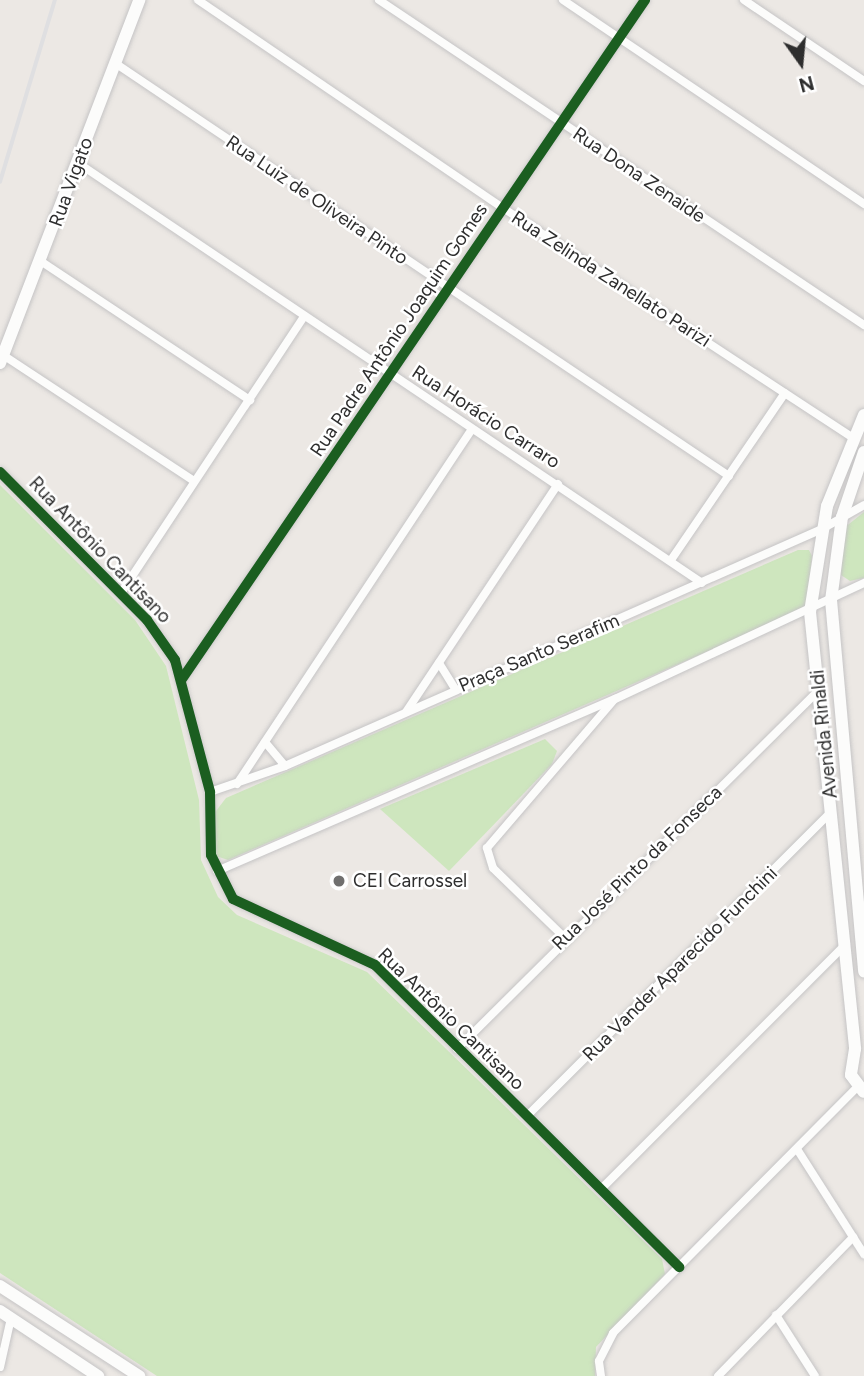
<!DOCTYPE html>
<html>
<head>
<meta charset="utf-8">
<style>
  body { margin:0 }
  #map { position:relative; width:864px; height:1376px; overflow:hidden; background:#ece8e4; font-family:Figtree,sans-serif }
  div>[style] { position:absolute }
  .green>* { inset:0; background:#cee6be }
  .roads { filter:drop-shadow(0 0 2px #c5c4c5) drop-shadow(0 0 2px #c5c4c5) }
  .street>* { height:8px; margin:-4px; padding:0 4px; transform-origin:4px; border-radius:4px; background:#fcfcfb }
  .secondary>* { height:12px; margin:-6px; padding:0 6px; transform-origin:6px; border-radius:6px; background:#fcfcfb }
  .rail>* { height:3.5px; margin:-1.75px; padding:0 1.75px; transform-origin:1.75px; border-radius:1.75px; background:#dfdfe1 }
  .cycleway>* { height:10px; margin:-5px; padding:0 5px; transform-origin:5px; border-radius:5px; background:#1b5e20 }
  .dots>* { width:19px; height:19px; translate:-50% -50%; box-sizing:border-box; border:4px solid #fff; border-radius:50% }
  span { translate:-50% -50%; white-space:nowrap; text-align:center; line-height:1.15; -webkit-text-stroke:5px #fff; paint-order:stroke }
  .street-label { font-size:19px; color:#2e2e2e }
  .poi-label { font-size:19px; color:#2e2e2e }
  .left { translate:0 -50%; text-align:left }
  .north { position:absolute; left:766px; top:28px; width:70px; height:70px; -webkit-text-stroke:5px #fff; paint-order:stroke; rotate:165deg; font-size:19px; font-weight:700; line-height:28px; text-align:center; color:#2e2e2e }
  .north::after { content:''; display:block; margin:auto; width:24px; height:32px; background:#2e2e2e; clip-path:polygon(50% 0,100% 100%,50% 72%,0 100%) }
</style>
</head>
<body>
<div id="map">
  <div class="green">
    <i style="clip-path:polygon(0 485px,135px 620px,166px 666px,199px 800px,201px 860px,218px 897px,237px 915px,367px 972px,662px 1259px,665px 1274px,596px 1347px,595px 1376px,157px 1376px,0 1273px)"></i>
    <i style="clip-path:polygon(864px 512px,864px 578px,850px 581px,841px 575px,844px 528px)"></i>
    <i style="clip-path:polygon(798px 550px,809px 550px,812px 556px,807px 603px,798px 612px,228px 860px,216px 856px,216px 811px,226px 798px)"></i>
    <i style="clip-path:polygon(545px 739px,557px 751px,552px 764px,449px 871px,380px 809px)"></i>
  </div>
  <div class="roads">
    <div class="street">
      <i style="left:198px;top:0;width:369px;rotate:34.3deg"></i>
      <i style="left:503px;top:208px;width:417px;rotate:33.3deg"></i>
      <i style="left:379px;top:0;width:584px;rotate:33.83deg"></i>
      <i style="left:563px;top:0;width:364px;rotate:34.1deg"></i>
      <i style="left:744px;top:0;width:145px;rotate:34deg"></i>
      <i style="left:115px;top:63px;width:740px;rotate:33.93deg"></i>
      <i style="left:78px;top:163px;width:752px;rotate:33.94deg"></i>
      <i style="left:42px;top:262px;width:250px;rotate:33.6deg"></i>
      <i style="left:3px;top:355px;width:229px;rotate:33.4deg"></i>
      <i style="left:0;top:472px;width:209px;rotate:45.2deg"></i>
      <i style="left:147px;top:620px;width:49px;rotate:55deg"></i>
      <i style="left:175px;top:660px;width:137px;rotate:75.1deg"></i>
      <i style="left:210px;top:792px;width:63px;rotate:89.1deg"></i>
      <i style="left:211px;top:855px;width:49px;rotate:63.4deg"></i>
      <i style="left:233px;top:899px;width:157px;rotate:24.9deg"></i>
      <i style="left:375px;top:965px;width:429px;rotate:44.8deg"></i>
      <i style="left:671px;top:560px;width:202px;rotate:-55.7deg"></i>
      <i style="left:121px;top:593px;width:332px;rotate:-56.5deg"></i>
      <i style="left:439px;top:663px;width:31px;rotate:58deg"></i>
      <i style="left:182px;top:679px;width:822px;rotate:-55.71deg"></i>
      <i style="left:406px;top:712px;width:274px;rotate:-56.3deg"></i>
      <i style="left:265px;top:742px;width:31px;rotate:50deg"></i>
      <i style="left:237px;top:784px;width:424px;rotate:-56.5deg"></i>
      <i style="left:210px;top:792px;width:79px;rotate:-19.1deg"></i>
      <i style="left:285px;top:766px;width:587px;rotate:-23.81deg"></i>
      <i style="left:822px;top:529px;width:48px;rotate:-29.7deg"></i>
      <i style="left:217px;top:871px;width:434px;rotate:-23.4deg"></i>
      <i style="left:615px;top:699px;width:275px;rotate:-25deg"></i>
      <i style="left:565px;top:938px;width:100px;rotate:-135.8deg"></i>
      <i style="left:493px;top:868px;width:21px;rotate:-107deg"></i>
      <i style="left:487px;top:848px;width:194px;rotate:-49.4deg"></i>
      <i style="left:457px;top:1049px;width:510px;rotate:-44.76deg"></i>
      <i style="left:527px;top:1116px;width:431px;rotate:-45deg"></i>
      <i style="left:797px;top:1149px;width:125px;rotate:57.5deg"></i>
      <i style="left:601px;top:1189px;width:346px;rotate:-45deg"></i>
      <i style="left:776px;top:1315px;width:72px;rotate:57.4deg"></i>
      <i style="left:0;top:1367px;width:50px;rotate:-77.3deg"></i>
      <i style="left:601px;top:1376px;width:15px;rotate:-98deg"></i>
      <i style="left:599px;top:1361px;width:31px;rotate:-63deg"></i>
      <i style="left:613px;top:1333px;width:346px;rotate:-45.2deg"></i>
      <i style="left:718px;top:1376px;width:194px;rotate:-45.8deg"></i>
    </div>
    <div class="secondary">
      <i style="left:0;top:363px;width:389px;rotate:-69deg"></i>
      <i style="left:864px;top:415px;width:98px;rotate:112.1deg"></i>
      <i style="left:827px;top:506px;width:107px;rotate:99.1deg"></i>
      <i style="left:810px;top:612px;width:439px;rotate:84.1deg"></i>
      <i style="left:855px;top:1049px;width:26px;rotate:99deg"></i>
      <i style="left:851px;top:1075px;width:21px;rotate:53deg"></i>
      <i style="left:864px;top:452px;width:69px;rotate:108.7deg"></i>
      <i style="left:842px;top:517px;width:84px;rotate:97.5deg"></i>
      <i style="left:831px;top:600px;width:373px;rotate:84.9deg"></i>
      <i style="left:0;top:1286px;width:166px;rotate:32.9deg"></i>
      <i style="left:0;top:1311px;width:118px;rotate:33.6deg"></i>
    </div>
  </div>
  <div class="rail">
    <i style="left:0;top:182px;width:190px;rotate:-73.2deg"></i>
  </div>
  <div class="cycleway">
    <i style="left:0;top:472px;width:209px;rotate:45.2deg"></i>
    <i style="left:147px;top:620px;width:49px;rotate:55deg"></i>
    <i style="left:175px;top:660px;width:137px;rotate:75.1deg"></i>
    <i style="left:210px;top:792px;width:63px;rotate:89.1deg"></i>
    <i style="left:211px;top:855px;width:49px;rotate:63.4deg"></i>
    <i style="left:233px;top:899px;width:157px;rotate:24.9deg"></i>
    <i style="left:375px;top:965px;width:429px;rotate:44.8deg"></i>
    <i style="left:182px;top:679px;width:822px;rotate:-55.71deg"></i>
  </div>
  <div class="dots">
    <i style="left:339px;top:881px;background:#706f6e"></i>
  </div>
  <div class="street-label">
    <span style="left:639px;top:175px;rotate:34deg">Rua Dona Zenaide</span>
    <span style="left:71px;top:182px;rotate:-70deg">Rua Vigato</span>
    <span style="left:317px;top:200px;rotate:34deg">Rua Luiz de Oliveira Pinto</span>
    <span style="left:611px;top:279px;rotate:33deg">Rua Zelinda Zanellato Parizi</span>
    <span style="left:399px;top:330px;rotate:-56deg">Rua Padre Antônio Joaquim Gomes</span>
    <span style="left:486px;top:417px;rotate:33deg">Rua Horácio Carraro</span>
    <span style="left:100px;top:550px;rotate:46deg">Rua Antônio Cantisano</span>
    <span style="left:539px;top:653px;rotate:-23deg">Praça Santo Serafim</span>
    <span style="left:824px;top:734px;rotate:-96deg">Avenida Rinaldi</span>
    <span style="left:637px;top:868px;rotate:-44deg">Rua José Pinto da Fonseca</span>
    <span style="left:680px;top:964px;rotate:-45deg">Rua Vander Aparecido Funchini</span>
    <span style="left:451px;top:1019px;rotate:44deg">Rua Antônio Cantisano</span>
  </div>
  <div class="poi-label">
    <span class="left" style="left:353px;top:881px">CEI Carrossel</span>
  </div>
  <div class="north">N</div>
</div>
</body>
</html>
